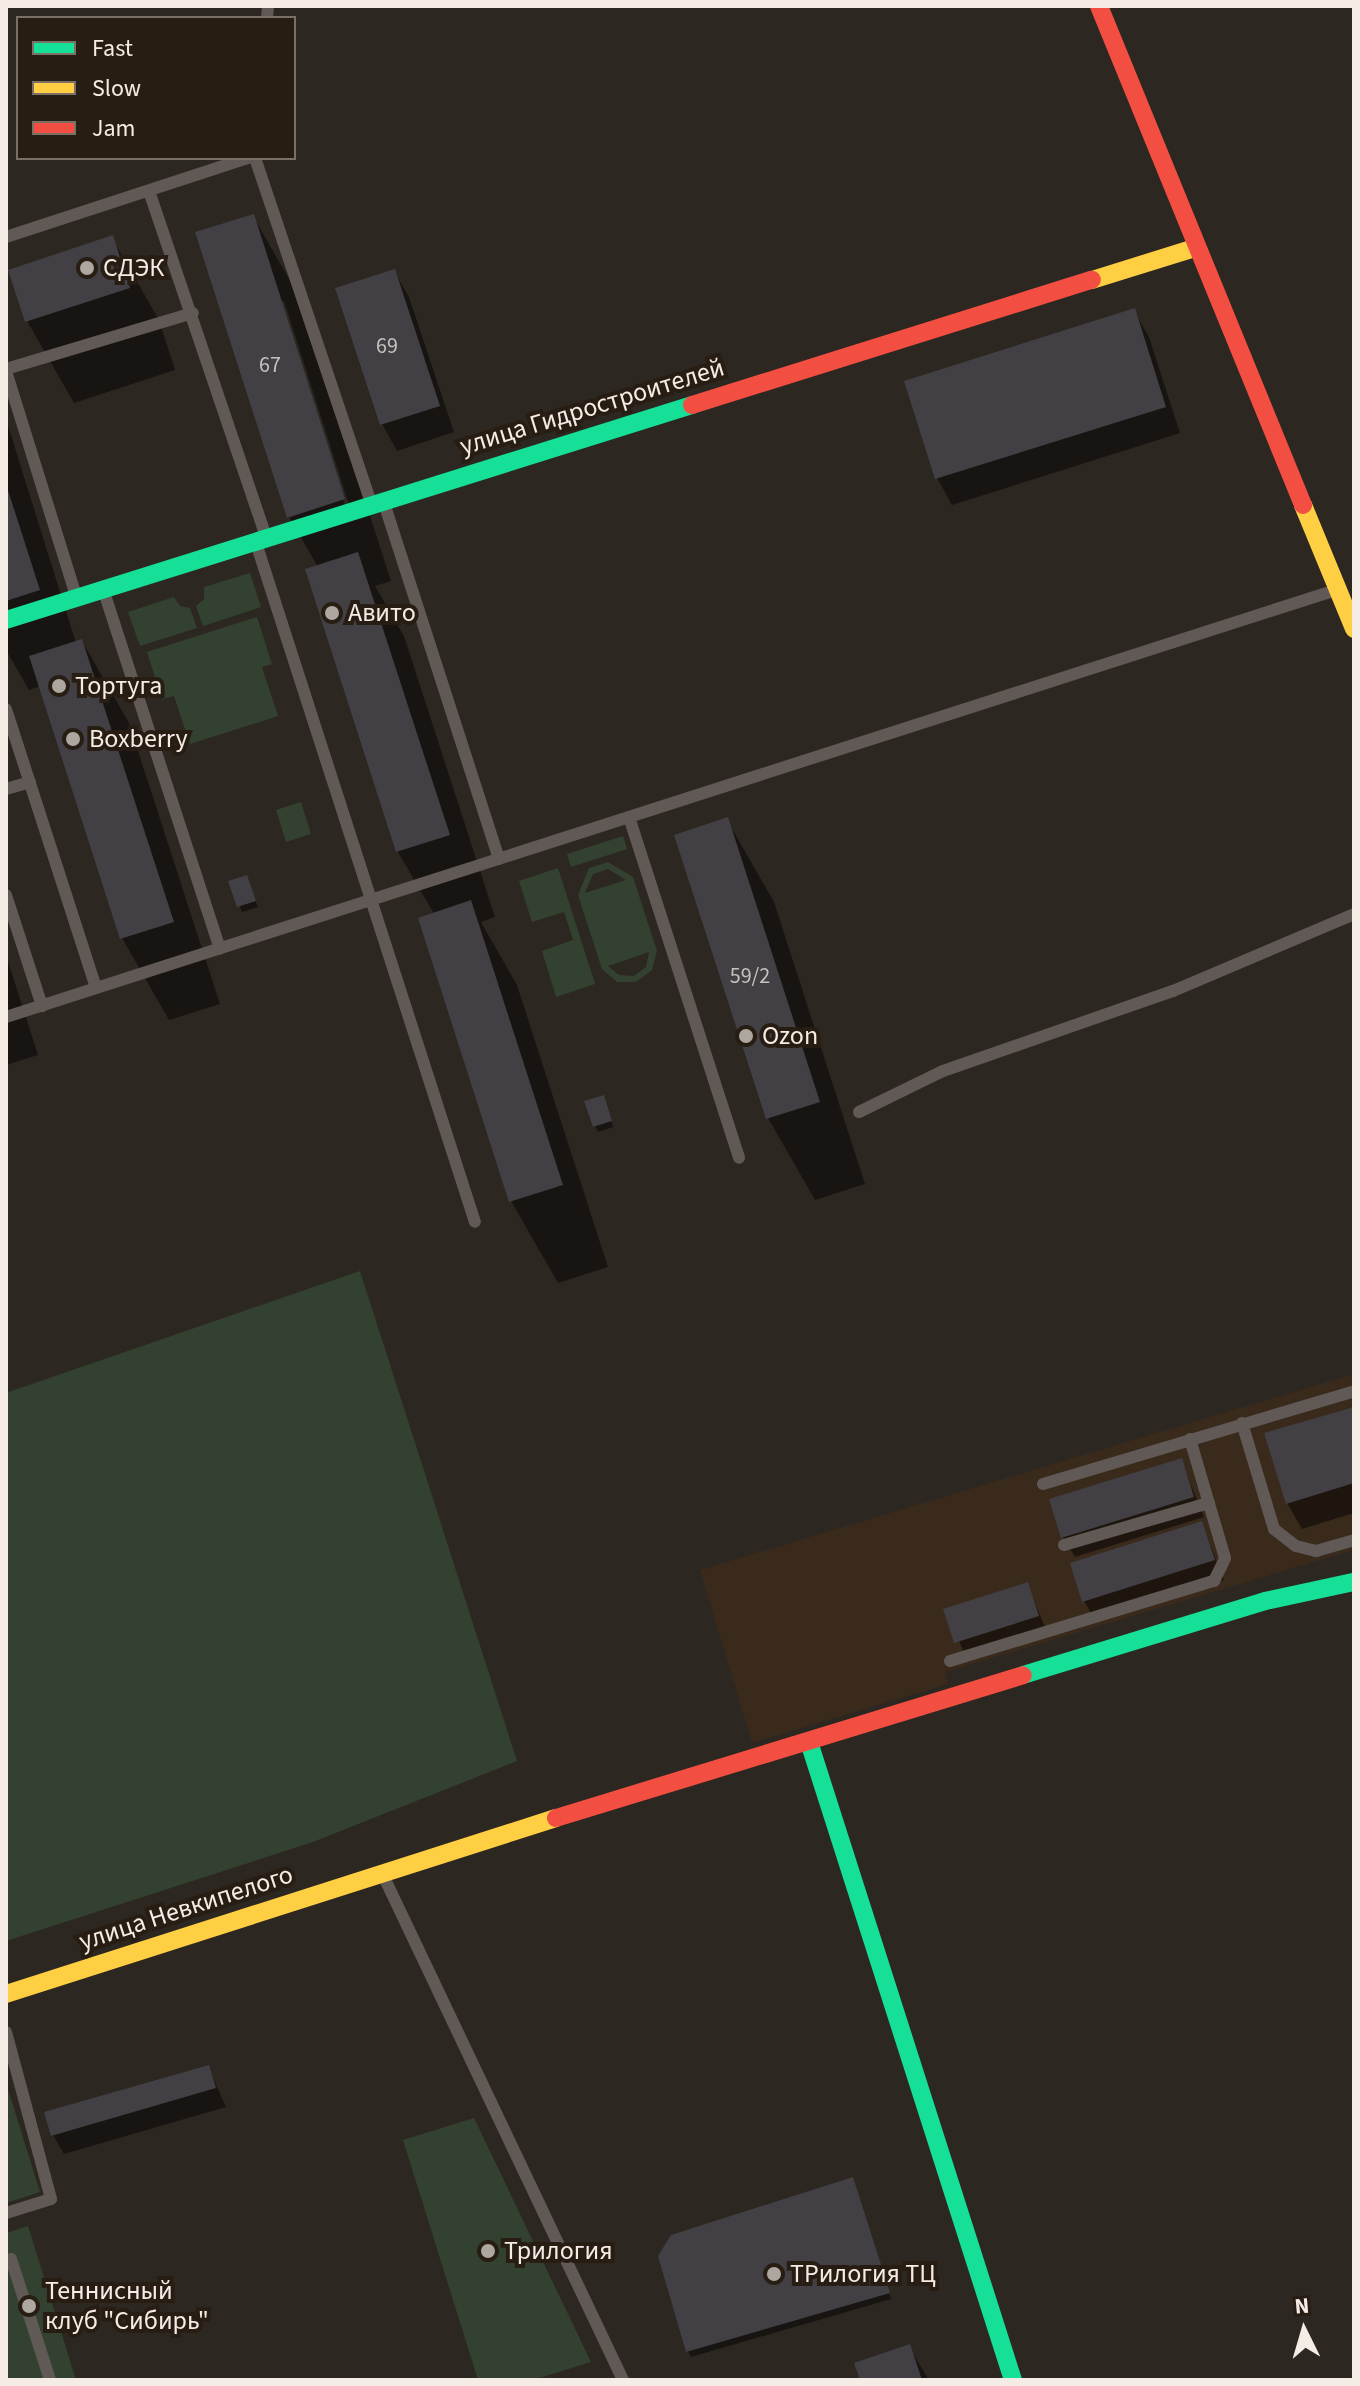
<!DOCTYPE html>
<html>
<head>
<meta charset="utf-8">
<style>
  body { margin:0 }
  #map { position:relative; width:1360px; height:2386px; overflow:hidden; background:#2d2721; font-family:"Source Sans 3",sans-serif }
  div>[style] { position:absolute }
  .built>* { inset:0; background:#392a1c }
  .green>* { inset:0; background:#334230 }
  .shadow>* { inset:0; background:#0007 }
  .building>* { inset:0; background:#424044 }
  .lane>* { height:12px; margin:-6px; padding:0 6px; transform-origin:6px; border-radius:6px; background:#605956 }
  .fast>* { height:18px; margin:-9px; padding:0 9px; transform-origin:9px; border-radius:9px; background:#16e098 }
  .slow>* { height:18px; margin:-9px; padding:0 9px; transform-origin:9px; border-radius:9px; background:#ffcf43 }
  .jam>* { height:18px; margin:-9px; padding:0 9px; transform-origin:9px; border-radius:9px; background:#f24e42 }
  .dots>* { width:22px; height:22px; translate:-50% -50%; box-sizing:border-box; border:4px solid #281d12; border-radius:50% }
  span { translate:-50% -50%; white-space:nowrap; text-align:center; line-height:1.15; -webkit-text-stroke:8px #281d12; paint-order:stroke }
  .number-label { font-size:22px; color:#c8c1bd }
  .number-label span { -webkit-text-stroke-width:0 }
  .poi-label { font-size:26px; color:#f4ece5 }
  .left { translate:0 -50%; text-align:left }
  .street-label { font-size:26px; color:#f4ece5 }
  .frame { position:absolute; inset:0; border:8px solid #f4ece5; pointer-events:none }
  .legend { position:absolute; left:16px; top:16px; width:280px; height:144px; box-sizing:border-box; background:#281d12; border:2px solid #7a7066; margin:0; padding:10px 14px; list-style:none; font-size:24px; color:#f4ece5 }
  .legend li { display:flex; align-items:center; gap:16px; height:40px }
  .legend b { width:40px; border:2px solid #7a7066 }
  .north { position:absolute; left:1264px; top:2290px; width:80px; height:80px; -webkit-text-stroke:6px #281d12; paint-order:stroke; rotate:355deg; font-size:22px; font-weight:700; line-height:32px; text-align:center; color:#f4ece5 }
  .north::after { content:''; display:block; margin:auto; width:28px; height:36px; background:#f4ece5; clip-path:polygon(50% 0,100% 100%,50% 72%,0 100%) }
</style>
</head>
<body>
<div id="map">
  <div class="built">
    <i style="clip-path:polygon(1354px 1374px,1354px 1550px,945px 1672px,948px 1684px,752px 1743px,700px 1570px)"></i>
  </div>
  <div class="green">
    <i style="clip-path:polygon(250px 573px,261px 607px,203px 626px,196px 606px,204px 599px,204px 587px)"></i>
    <i style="clip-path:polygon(174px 597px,180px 606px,190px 608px,197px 628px,140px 646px,128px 612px)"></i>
    <i style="clip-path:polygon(257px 617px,272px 664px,262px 667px,278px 716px,190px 744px,174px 696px,162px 699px,147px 652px)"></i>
    <i style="clip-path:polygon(301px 802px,311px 834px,286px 842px,276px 810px)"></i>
    <i style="clip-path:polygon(623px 836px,627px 849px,571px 867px,567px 854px)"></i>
    <i style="clip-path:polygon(evenodd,608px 862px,633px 877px,657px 951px,652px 970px,636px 982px,617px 982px,602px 969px,578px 895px,589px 868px,608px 862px,608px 869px,626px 880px,585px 893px,593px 874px,608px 869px,608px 862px,649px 952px,646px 967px,634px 976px,619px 975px,608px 966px,649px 952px)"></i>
    <i style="clip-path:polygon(558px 868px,595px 984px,556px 997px,542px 951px,573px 940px,564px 912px,532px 922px,519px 881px)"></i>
    <i style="clip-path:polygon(360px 1271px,517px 1761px,313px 1842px,6px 1941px,6px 1393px)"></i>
    <i style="clip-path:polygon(6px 2083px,40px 2192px,6px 2203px)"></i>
    <i style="clip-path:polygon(474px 2118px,591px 2362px,533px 2380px,478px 2380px,403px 2140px)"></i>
    <i style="clip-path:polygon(28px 2226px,76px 2380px,6px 2380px,6px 2233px)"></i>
  </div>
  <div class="shadow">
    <i style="clip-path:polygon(evenodd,253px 216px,300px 298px,391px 581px,375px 586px,404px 636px,495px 917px,481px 922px,517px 985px,608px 1267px,558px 1283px,511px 1201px,434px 914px,398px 852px,307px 571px,318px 567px,289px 517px,253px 216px,280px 301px,284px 301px,350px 508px,346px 509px,280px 301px)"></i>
    <i style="clip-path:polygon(112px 238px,159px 320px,175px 370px,74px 403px,27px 321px)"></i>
    <i style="clip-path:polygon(394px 271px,409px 297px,454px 432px,397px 451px,382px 424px,337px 289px)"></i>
    <i style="clip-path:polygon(1134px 311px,1149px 337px,1180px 433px,952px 505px,937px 478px,907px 382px)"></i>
    <i style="clip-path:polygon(6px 419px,76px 643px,82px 641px,129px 723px,220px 1004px,169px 1020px,122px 938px,41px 686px,29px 690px,6px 650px)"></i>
    <i style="clip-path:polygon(727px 820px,774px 902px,865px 1184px,815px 1200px,768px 1118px)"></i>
    <i style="clip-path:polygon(246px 877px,258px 907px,242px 912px,231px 882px)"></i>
    <i style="clip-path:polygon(6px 955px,38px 1055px,6px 1065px)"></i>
    <i style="clip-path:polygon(606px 1103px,613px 1127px,598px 1132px,595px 1126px)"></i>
    <i style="clip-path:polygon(1354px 1410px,1354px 1513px,1302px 1529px,1287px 1503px)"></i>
    <i style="clip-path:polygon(1181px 1460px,1204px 1517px,1075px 1557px,1063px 1537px)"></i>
    <i style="clip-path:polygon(1202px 1524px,1224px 1580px,1095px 1620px,1084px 1601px)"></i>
    <i style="clip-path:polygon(1027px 1584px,1049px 1636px,968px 1662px,946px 1610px)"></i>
    <i style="clip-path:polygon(208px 2067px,226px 2107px,64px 2154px,53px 2135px)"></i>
    <i style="clip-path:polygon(855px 2185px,891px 2299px,691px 2357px,688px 2351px)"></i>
    <i style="clip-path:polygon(909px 2347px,929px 2380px,862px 2380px)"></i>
  </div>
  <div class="building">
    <i style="clip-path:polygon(254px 214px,345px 499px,287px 518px,195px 232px)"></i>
    <i style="clip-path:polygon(113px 235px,130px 288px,25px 322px,8px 270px)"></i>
    <i style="clip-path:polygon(395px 269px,440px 406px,380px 425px,335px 288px)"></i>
    <i style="clip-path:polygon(1135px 308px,1166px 407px,935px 479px,904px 381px)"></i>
    <i style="clip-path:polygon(6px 484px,40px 590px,6px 601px)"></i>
    <i style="clip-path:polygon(358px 552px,450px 835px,396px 852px,305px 569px)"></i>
    <i style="clip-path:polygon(82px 639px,174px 922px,120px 939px,29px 656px)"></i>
    <i style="clip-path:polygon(728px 817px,820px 1102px,766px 1119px,674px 835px)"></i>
    <i style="clip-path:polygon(247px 875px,256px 901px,237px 907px,228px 881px)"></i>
    <i style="clip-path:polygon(471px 900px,563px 1185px,509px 1202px,418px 918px)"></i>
    <i style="clip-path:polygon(604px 1095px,612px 1121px,593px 1127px,584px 1101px)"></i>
    <i style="clip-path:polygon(1354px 1407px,1354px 1483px,1286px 1504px,1264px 1433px)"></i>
    <i style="clip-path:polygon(1182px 1458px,1194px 1497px,1061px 1538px,1049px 1499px)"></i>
    <i style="clip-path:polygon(1202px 1521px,1215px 1560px,1082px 1602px,1070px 1563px)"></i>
    <i style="clip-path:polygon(1028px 1582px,1039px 1616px,954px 1643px,943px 1609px)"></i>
    <i style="clip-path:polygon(209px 2065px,216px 2088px,51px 2136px,44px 2112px)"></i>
    <i style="clip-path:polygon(853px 2177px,890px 2293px,686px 2352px,658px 2256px,671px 2235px)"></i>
    <i style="clip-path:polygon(910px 2344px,922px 2380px,860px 2380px,854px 2363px)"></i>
  </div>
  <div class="lane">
    <i style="left:267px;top:18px;width:12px;rotate:-85deg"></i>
    <i style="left:255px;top:158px;width:363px;rotate:71.4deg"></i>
    <i style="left:149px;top:191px;width:364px;rotate:71.3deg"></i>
    <i style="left:6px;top:237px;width:255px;rotate:-18.1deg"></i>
    <i style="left:6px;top:369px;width:195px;rotate:-16.7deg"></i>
    <i style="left:6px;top:371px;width:232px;rotate:72.7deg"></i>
    <i style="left:385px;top:506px;width:371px;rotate:72.1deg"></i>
    <i style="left:257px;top:546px;width:710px;rotate:72.13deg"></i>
    <i style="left:104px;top:592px;width:375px;rotate:72deg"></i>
    <i style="left:6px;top:709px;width:293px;rotate:72.1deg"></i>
    <i style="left:6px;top:789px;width:25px;rotate:-16deg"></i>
    <i style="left:629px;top:817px;width:358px;rotate:72.1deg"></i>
    <i style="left:6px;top:895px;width:117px;rotate:72deg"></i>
    <i style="left:6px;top:1017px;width:1397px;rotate:-17.8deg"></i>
    <i style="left:859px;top:1112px;width:93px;rotate:-26deg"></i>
    <i style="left:943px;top:1071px;width:244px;rotate:-19.2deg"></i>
    <i style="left:1173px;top:991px;width:197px;rotate:-23deg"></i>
    <i style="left:1242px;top:1423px;width:111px;rotate:73.2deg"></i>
    <i style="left:1274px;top:1529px;width:28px;rotate:38deg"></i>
    <i style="left:1296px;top:1546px;width:21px;rotate:14deg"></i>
    <i style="left:1316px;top:1551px;width:40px;rotate:-16deg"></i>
    <i style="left:1043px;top:1484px;width:325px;rotate:-16.6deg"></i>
    <i style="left:1064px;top:1545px;width:151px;rotate:-16.2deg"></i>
    <i style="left:950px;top:1661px;width:276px;rotate:-16.9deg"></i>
    <i style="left:1214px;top:1581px;width:25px;rotate:-64deg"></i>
    <i style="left:1225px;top:1558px;width:124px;rotate:-106.4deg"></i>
    <i style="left:383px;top:1875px;width:559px;rotate:64.58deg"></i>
    <i style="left:6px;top:2032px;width:173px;rotate:74.9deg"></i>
    <i style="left:51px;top:2199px;width:47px;rotate:162.7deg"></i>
    <i style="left:6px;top:2260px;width:5px;rotate:-11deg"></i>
    <i style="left:11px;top:2259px;width:127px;rotate:72.1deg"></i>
  </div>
  <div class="fast">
    <i style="left:6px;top:620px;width:719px;rotate:-17.4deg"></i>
    <i style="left:1023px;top:1675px;width:253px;rotate:-17deg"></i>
    <i style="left:1265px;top:1601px;width:91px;rotate:-12.1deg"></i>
    <i style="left:809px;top:1742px;width:670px;rotate:72.27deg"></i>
  </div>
  <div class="slow">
    <i style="left:1092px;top:280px;width:108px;rotate:-17.3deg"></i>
    <i style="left:1303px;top:505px;width:134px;rotate:67.6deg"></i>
    <i style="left:6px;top:1994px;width:577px;rotate:-17.74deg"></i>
  </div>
  <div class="jam">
    <i style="left:1099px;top:6px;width:539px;rotate:67.76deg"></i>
    <i style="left:692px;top:405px;width:419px;rotate:-17.4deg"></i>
    <i style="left:556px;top:1818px;width:488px;rotate:-17deg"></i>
  </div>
  <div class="dots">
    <i style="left:87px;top:268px;background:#aea7a0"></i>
    <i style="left:332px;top:613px;background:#aea7a0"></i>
    <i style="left:59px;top:686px;background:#aea7a0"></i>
    <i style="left:73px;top:739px;background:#aea7a0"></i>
    <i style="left:746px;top:1036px;background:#aea7a0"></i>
    <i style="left:488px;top:2251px;background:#aea7a0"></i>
    <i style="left:774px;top:2274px;background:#aea7a0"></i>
    <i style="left:29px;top:2306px;background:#aea7a0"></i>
  </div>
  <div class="number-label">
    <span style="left:387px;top:347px">69</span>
    <span style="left:270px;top:366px">67</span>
    <span style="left:750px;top:977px">59/2</span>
  </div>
  <div class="poi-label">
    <span class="left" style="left:103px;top:268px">СДЭК</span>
    <span class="left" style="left:348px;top:613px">Авито</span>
    <span class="left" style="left:75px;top:686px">Тортуга</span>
    <span class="left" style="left:89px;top:739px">Boxberry</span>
    <span class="left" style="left:762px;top:1036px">Ozon</span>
    <span class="left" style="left:504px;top:2251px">Трилогия</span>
    <span class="left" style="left:790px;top:2274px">ТРилогия ТЦ</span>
    <span class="left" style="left:45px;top:2306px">Теннисный<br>клуб "Сибирь"</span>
  </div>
  <div class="street-label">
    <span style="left:592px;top:407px;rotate:-17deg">улица Гидростроителей</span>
    <span style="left:186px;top:1908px;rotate:-18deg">улица Невкипелого</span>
  </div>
  <div class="frame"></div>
  <ul class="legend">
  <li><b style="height:10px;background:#16e098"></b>Fast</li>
  <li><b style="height:10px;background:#ffcf43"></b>Slow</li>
  <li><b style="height:10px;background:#f24e42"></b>Jam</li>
  </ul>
  <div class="north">N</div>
</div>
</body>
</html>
